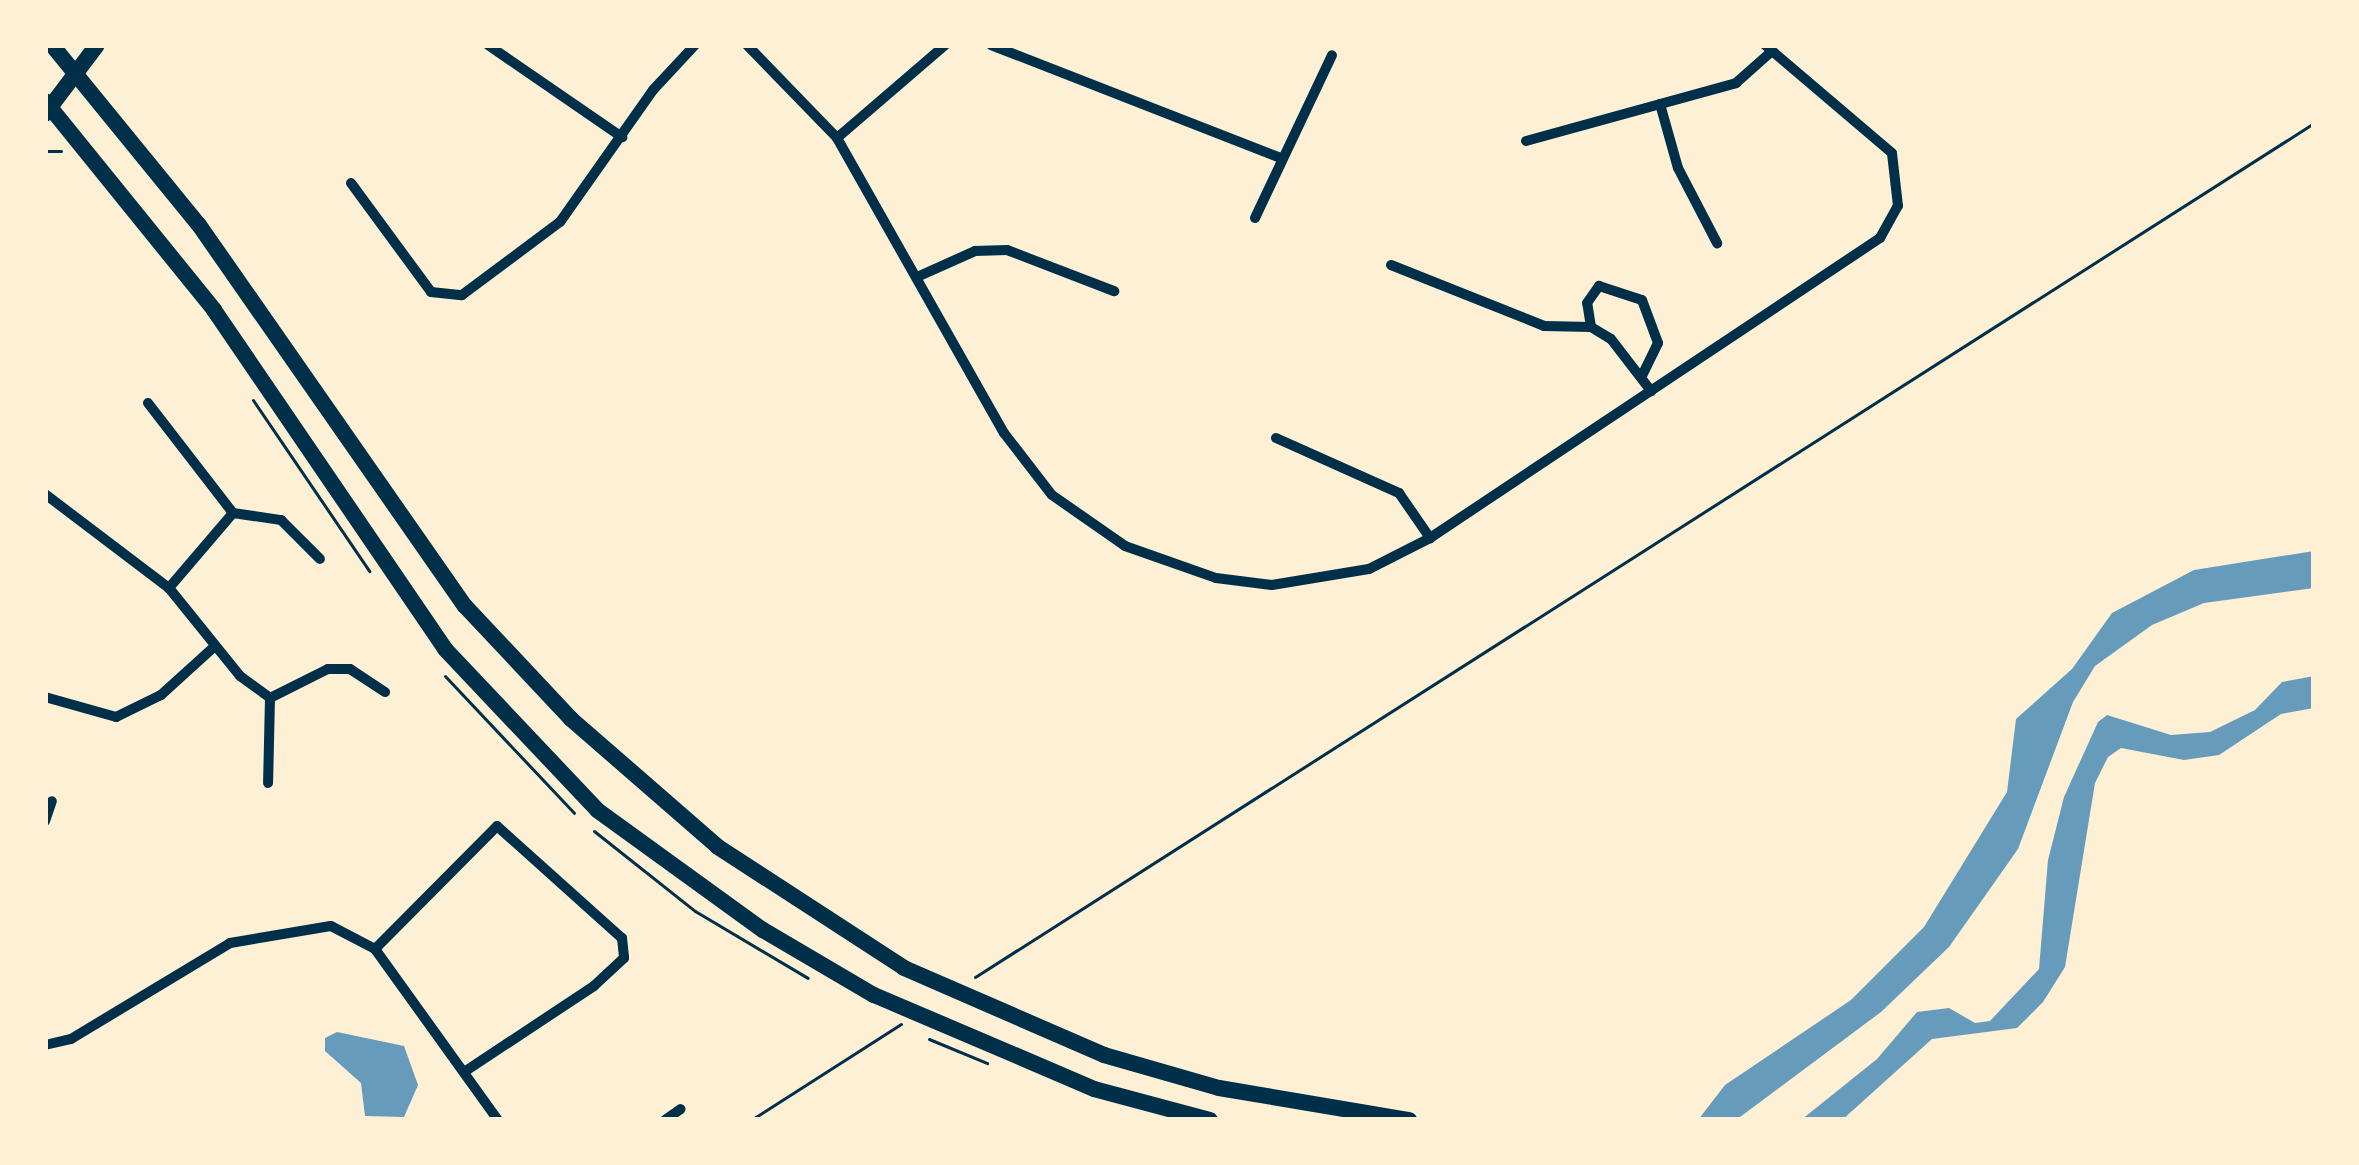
<!DOCTYPE html>
<html>
<head>
<meta charset="utf-8">
<style>
  body { margin:0 }
  #map { position:relative; width:2359px; height:1165px; overflow:hidden; background:#fdf0d5; font-family:Manrope,sans-serif }
  div>[style] { position:absolute }
  .water>* { inset:0; background:#669bbc }
  .path>* { height:3px; margin:-1.5px; padding:0 1.5px; transform-origin:1.5px; border-radius:1.5px; background:#003049 }
  .minor>* { height:10px; margin:-5px; padding:0 5px; transform-origin:5px; border-radius:5px; background:#003049 }
  .primary>* { height:16px; margin:-8px; padding:0 8px; transform-origin:8px; border-radius:8px; background:#003049 }
  .trunk>* { height:16px; margin:-8px; padding:0 8px; transform-origin:8px; border-radius:8px; background:#003049 }
  span { translate:-50% -50%; white-space:nowrap; text-align:center; line-height:1.15; -webkit-text-stroke:10px #fdf0d5; paint-order:stroke }
  .frame { position:absolute; inset:0; border:48px solid #fdf0d5; pointer-events:none }
</style>
</head>
<body>
<div id="map">
  <div class="water">
    <i style="clip-path:polygon(2314px 551px,2314px 588px,2204px 603px,2152px 625px,2095px 666px,2073px 702px,2018px 849px,1949px 947px,1881px 1012px,1736px 1120px,1698px 1120px,1725px 1085px,1851px 1000px,1924px 927px,2007px 792px,2016px 719px,2072px 669px,2112px 613px,2194px 570px)"></i>
    <i style="clip-path:polygon(2314px 676px,2314px 708px,2281px 714px,2219px 755px,2184px 760px,2121px 748px,2108px 757px,2095px 783px,2065px 967px,2043px 1002px,2017px 1028px,1932px 1039px,1842px 1120px,1801px 1120px,1877px 1059px,1917px 1012px,1949px 1008px,1975px 1023px,1990px 1021px,2039px 969px,2048px 860px,2064px 797px,2098px 722px,2107px 715px,2171px 735px,2210px 732px,2255px 710px,2282px 682px)"></i>
    <i style="clip-path:polygon(337px 1032px,404px 1046px,418px 1085px,404px 1117px,365px 1116px,361px 1083px,325px 1051px,325px 1038px)"></i>
  </div>
  <div class="path">
    <i style="left:45px;top:151px;width:16px"></i>
    <i style="left:253px;top:400px;width:207px;rotate:55.8deg"></i>
    <i style="left:445px;top:676px;width:188px;rotate:46.7deg"></i>
    <i style="left:594px;top:831px;width:129px;rotate:38.4deg"></i>
    <i style="left:695px;top:911px;width:131px;rotate:30.7deg"></i>
    <i style="left:975px;top:977px;width:1588px;rotate:-32.53deg"></i>
    <i style="left:929px;top:1039px;width:63px;rotate:22.5deg"></i>
    <i style="left:751px;top:1120px;width:178px;rotate:-32.6deg"></i>
  </div>
  <div class="minor">
    <i style="left:488px;top:45px;width:163px;rotate:34.5deg"></i>
    <i style="left:747px;top:45px;width:129px;rotate:45.9deg"></i>
    <i style="left:837px;top:138px;width:339px;rotate:60.5deg"></i>
    <i style="left:1004px;top:433px;width:78px;rotate:52.3deg"></i>
    <i style="left:1052px;top:495px;width:89px;rotate:34.9deg"></i>
    <i style="left:1125px;top:546px;width:96px;rotate:19.4deg"></i>
    <i style="left:1216px;top:578px;width:56px;rotate:7.1deg"></i>
    <i style="left:1272px;top:585px;width:98px;rotate:-9.4deg"></i>
    <i style="left:1369px;top:569px;width:68px;rotate:-26.9deg"></i>
    <i style="left:1430px;top:538px;width:541px;rotate:-33.69deg"></i>
    <i style="left:1880px;top:238px;width:37px;rotate:-61deg"></i>
    <i style="left:1898px;top:206px;width:53px;rotate:-96.5deg"></i>
    <i style="left:1892px;top:153px;width:167px;rotate:-139.6deg"></i>
    <i style="left:991px;top:45px;width:311px;rotate:21.3deg"></i>
    <i style="left:1660px;top:104px;width:66px;rotate:74.3deg"></i>
    <i style="left:1678px;top:168px;width:85px;rotate:62.5deg"></i>
    <i style="left:837px;top:138px;width:143px;rotate:-40.7deg"></i>
    <i style="left:1526px;top:141px;width:218px;rotate:-15.4deg"></i>
    <i style="left:1736px;top:83px;width:48px;rotate:-41.6deg"></i>
    <i style="left:351px;top:183px;width:135px;rotate:53.7deg"></i>
    <i style="left:431px;top:292px;width:31px;rotate:6deg"></i>
    <i style="left:462px;top:295px;width:122px;rotate:-36.7deg"></i>
    <i style="left:560px;top:222px;width:161px;rotate:-54.8deg"></i>
    <i style="left:653px;top:90px;width:62px;rotate:-47deg"></i>
    <i style="left:1255px;top:218px;width:180px;rotate:-64.7deg"></i>
    <i style="left:1391px;top:265px;width:165px;rotate:21.7deg"></i>
    <i style="left:1544px;top:326px;width:47px;rotate:1.2deg"></i>
    <i style="left:1591px;top:327px;width:23px;rotate:31deg"></i>
    <i style="left:1611px;top:339px;width:66px;rotate:52.4deg"></i>
    <i style="left:917px;top:277px;width:64px;rotate:-24.1deg"></i>
    <i style="left:975px;top:251px;width:32px;rotate:-2deg"></i>
    <i style="left:1007px;top:250px;width:115px;rotate:21deg"></i>
    <i style="left:1591px;top:327px;width:24px;rotate:-99deg"></i>
    <i style="left:1587px;top:303px;width:21px;rotate:-55deg"></i>
    <i style="left:1599px;top:286px;width:45px;rotate:18deg"></i>
    <i style="left:1642px;top:300px;width:46px;rotate:69.6deg"></i>
    <i style="left:1658px;top:343px;width:37px;rotate:116deg"></i>
    <i style="left:148px;top:403px;width:139px;rotate:52.3deg"></i>
    <i style="left:233px;top:513px;width:99px;rotate:130.5deg"></i>
    <i style="left:1276px;top:438px;width:135px;rotate:24.1deg"></i>
    <i style="left:1399px;top:493px;width:55px;rotate:55.4deg"></i>
    <i style="left:45px;top:494px;width:156px;rotate:37.2deg"></i>
    <i style="left:169px;top:588px;width:113px;rotate:51.1deg"></i>
    <i style="left:240px;top:676px;width:37px;rotate:36deg"></i>
    <i style="left:270px;top:698px;width:85px;rotate:91.3deg"></i>
    <i style="left:233px;top:513px;width:49px;rotate:8.3deg"></i>
    <i style="left:281px;top:520px;width:55px;rotate:45deg"></i>
    <i style="left:45px;top:697px;width:74px;rotate:15.7deg"></i>
    <i style="left:116px;top:717px;width:50px;rotate:-26.1deg"></i>
    <i style="left:161px;top:695px;width:72px;rotate:-42.2deg"></i>
    <i style="left:270px;top:698px;width:65px;rotate:-26.6deg"></i>
    <i style="left:328px;top:669px;width:22px"></i>
    <i style="left:350px;top:669px;width:42px;rotate:33.3deg"></i>
    <i style="left:45px;top:821px;width:21px;rotate:-71deg"></i>
    <i style="left:375px;top:949px;width:173px;rotate:-45.2deg"></i>
    <i style="left:497px;top:826px;width:168px;rotate:41.9deg"></i>
    <i style="left:622px;top:938px;width:20px;rotate:84deg"></i>
    <i style="left:624px;top:958px;width:41px;rotate:137deg"></i>
    <i style="left:594px;top:986px;width:156px;rotate:146.5deg"></i>
    <i style="left:45px;top:1045px;width:27px;rotate:-13deg"></i>
    <i style="left:71px;top:1039px;width:186px;rotate:-31.1deg"></i>
    <i style="left:230px;top:943px;width:102px;rotate:-9.6deg"></i>
    <i style="left:331px;top:926px;width:50px;rotate:27.6deg"></i>
    <i style="left:375px;top:949px;width:211px;rotate:54.3deg"></i>
    <i style="left:665px;top:1120px;width:19px;rotate:-35deg"></i>
  </div>
  <div class="primary">
    <i style="left:45px;top:114px;width:86px;rotate:-53deg"></i>
  </div>
  <div class="trunk">
    <i style="left:52px;top:45px;width:232px;rotate:50.8deg"></i>
    <i style="left:199px;top:225px;width:465px;rotate:55.1deg"></i>
    <i style="left:465px;top:606px;width:155px;rotate:46.8deg"></i>
    <i style="left:571px;top:719px;width:195px;rotate:41deg"></i>
    <i style="left:718px;top:847px;width:222px;rotate:33deg"></i>
    <i style="left:904px;top:968px;width:218px;rotate:23.5deg"></i>
    <i style="left:1104px;top:1055px;width:120px;rotate:16deg"></i>
    <i style="left:1219px;top:1088px;width:193px;rotate:9.6deg"></i>
    <i style="left:45px;top:101px;width:269px;rotate:51deg"></i>
    <i style="left:214px;top:310px;width:410px;rotate:55.7deg"></i>
    <i style="left:445px;top:649px;width:221px;rotate:46.6deg"></i>
    <i style="left:597px;top:810px;width:205px;rotate:35.9deg"></i>
    <i style="left:763px;top:930px;width:129px;rotate:30.4deg"></i>
    <i style="left:874px;top:995px;width:239px;rotate:23.1deg"></i>
    <i style="left:1094px;top:1089px;width:120px;rotate:15deg"></i>
  </div>
  <div class="frame"></div>
</div>
</body>
</html>
